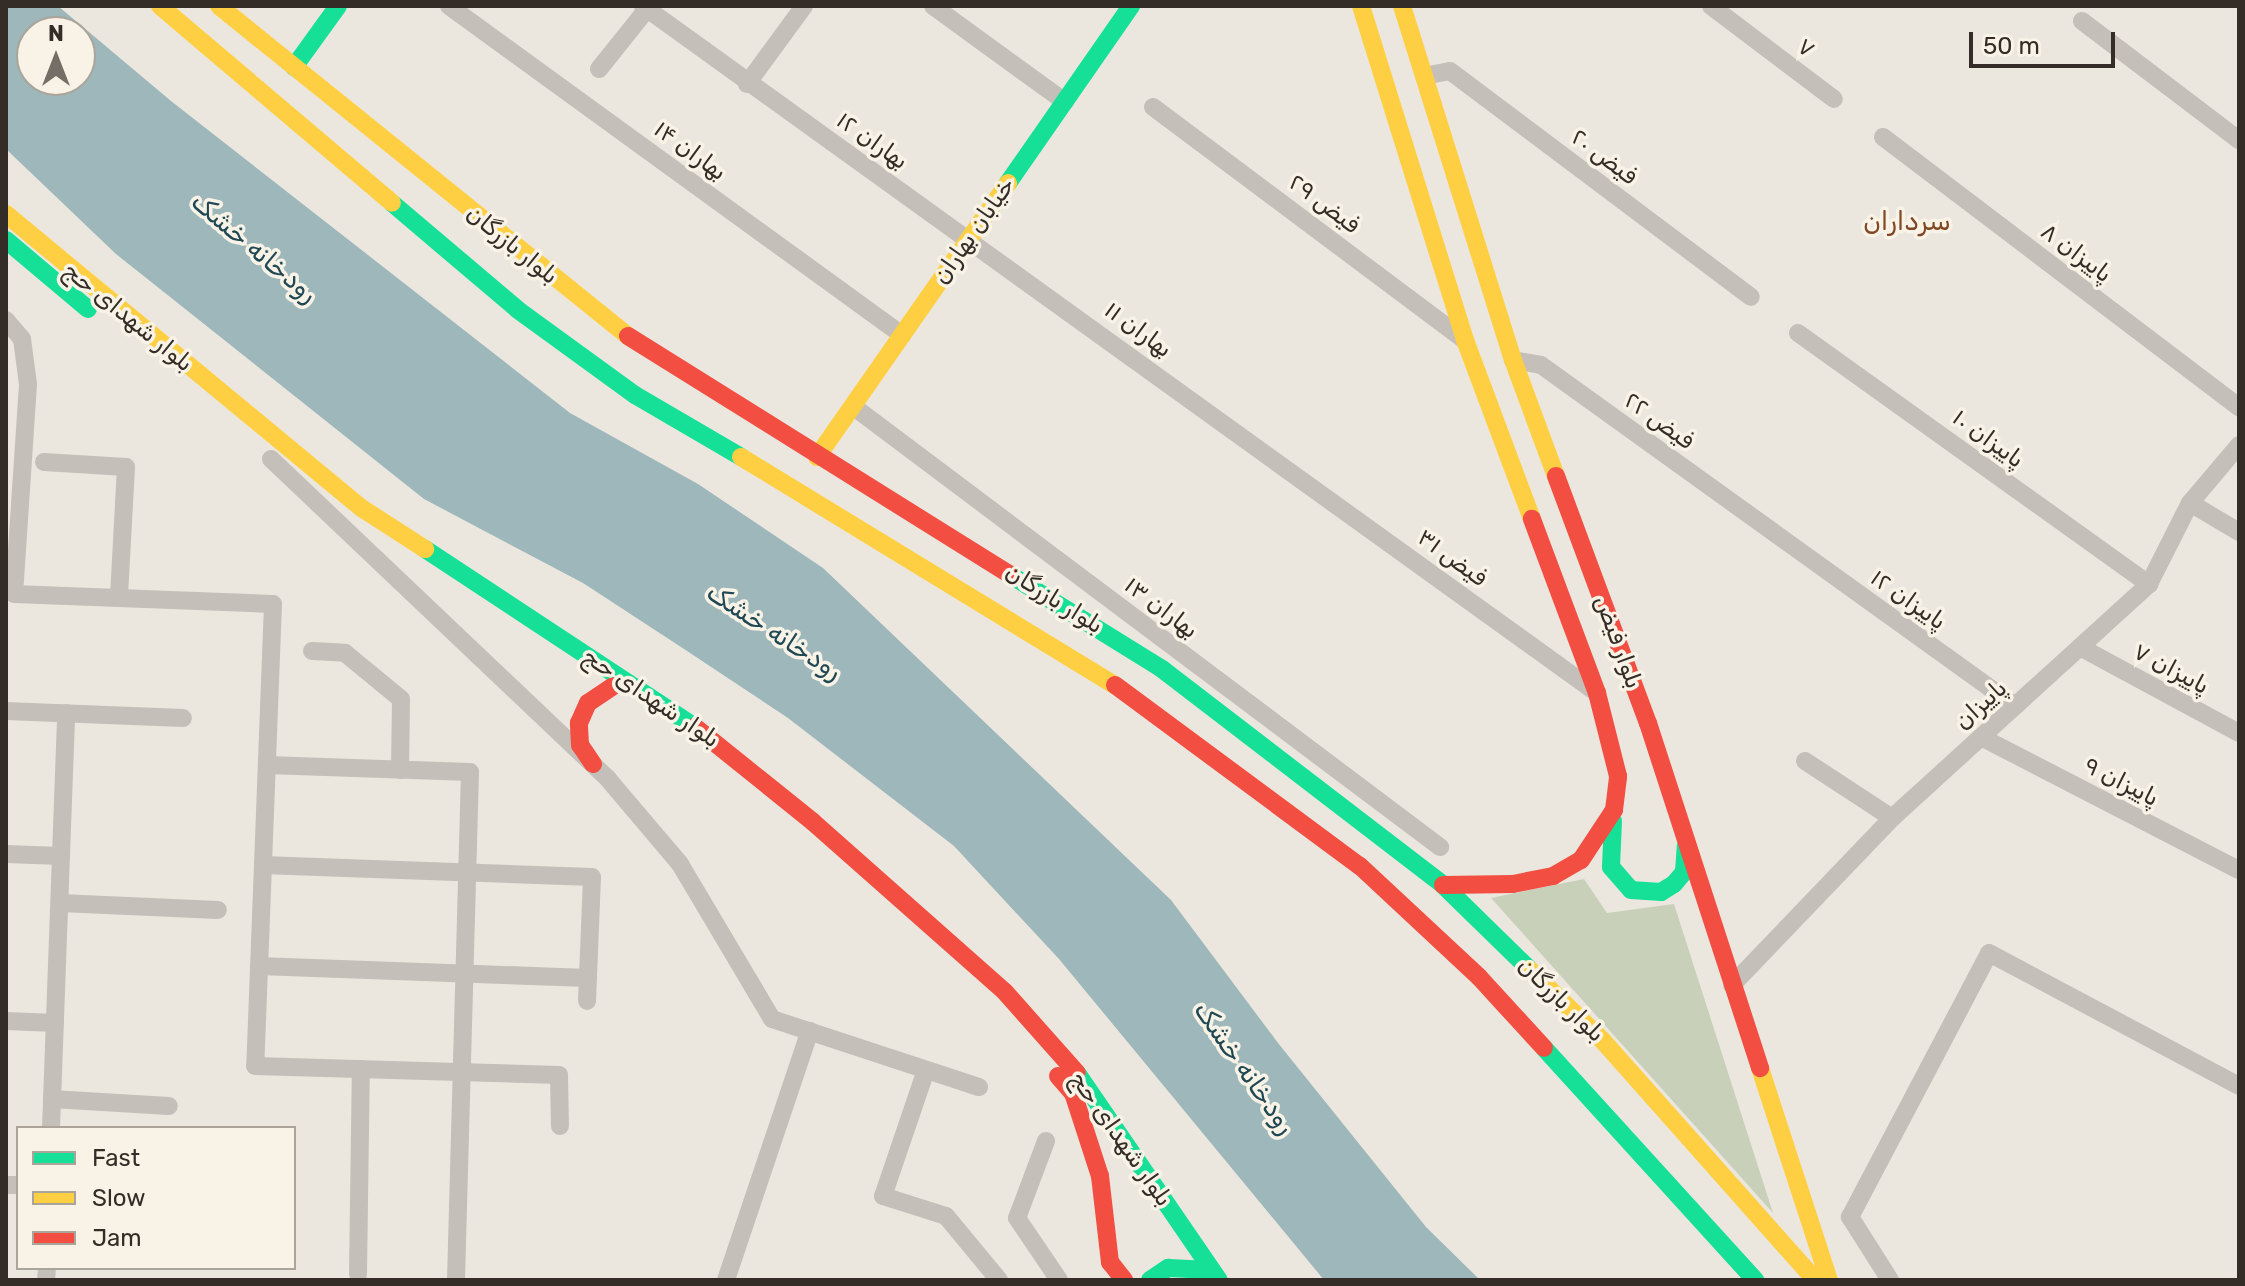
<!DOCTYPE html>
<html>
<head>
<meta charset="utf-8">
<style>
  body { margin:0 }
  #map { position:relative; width:2245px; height:1286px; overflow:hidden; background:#ebe7df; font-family:Rubik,"Noto Naskh Arabic",sans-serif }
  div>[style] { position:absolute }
  .green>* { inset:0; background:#c9d0ba }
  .water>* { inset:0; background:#9db7bb }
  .street>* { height:18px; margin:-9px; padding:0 9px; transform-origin:9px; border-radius:9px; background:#c4c0b9 }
  .fast>* { height:18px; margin:-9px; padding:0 9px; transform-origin:9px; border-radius:9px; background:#16e098 }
  .slow>* { height:18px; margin:-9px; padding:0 9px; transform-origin:9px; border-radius:9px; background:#ffcf43 }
  .jam>* { height:18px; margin:-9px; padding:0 9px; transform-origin:9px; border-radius:9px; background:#f24e42 }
  span { translate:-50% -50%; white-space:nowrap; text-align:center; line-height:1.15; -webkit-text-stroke:7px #f8f3e6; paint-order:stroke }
  .street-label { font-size:24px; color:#342d27 }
  .neighbourhood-label { font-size:26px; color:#804724 }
  .water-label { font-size:26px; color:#1f4854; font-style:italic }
  .frame { position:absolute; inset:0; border:8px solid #342d27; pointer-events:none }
  .legend { position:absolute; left:16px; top:1126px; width:280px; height:144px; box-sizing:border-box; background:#f8f3e6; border:2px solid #aaa49a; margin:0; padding:10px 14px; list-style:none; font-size:24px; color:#342d27 }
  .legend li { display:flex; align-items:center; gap:16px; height:40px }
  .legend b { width:40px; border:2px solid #aaa49a }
  .north { position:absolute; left:16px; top:16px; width:80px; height:80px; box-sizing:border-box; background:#f8f3e6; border:2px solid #aaa49a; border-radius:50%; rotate:0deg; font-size:22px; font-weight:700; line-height:32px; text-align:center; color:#342d27 }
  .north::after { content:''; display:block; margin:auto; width:28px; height:36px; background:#746e67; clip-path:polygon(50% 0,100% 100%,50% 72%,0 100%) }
  .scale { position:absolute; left:1969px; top:32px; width:146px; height:36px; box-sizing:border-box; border:4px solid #342d27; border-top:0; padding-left:10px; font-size:24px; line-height:28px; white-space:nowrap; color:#342d27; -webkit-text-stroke:6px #f8f3e6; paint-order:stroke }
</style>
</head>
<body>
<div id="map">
  <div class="green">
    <i style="clip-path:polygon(1584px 879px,1607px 913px,1674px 904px,1773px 1213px,1491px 898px)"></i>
  </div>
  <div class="water">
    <i style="clip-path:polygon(evenodd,6px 6px,58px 6px,171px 101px,570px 413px,698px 484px,823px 568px,1171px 900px,1278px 1043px,1426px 1227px,1480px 1280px,1324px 1280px,1059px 959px,954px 846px,788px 718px,681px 647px,583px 583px,424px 499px,116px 254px,6px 149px,6px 6px,32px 32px,80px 32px,80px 80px,32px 80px,32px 32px)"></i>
  </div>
  <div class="street">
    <i style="left:449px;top:6px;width:560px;rotate:35.99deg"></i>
    <i style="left:643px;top:6px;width:1176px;rotate:35.76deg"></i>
    <i style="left:933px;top:6px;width:163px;rotate:36deg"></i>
    <i style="left:1711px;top:6px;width:154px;rotate:37.1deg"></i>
    <i style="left:2082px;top:21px;width:197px;rotate:37.2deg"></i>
    <i style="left:599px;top:69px;width:77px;rotate:-51.3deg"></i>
    <i style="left:1424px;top:76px;width:26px;rotate:-11deg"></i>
    <i style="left:1450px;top:71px;width:376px;rotate:36.9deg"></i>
    <i style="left:747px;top:84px;width:97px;rotate:-53.8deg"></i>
    <i style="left:1153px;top:107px;width:389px;rotate:36.8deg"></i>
    <i style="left:1883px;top:137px;width:447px;rotate:37.2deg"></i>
    <i style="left:6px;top:320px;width:25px;rotate:50deg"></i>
    <i style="left:22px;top:339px;width:45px;rotate:82.4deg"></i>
    <i style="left:28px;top:384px;width:210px;rotate:93.8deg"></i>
    <i style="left:14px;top:594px;width:259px;rotate:2.2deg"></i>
    <i style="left:273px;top:604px;width:462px;rotate:92.2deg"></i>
    <i style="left:255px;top:1066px;width:304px;rotate:1.7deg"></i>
    <i style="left:559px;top:1075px;width:51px;rotate:88.9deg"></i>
    <i style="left:1798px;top:333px;width:432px;rotate:35.6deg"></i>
    <i style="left:1513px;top:360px;width:28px;rotate:10deg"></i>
    <i style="left:1541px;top:365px;width:584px;rotate:35.73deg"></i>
    <i style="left:854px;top:407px;width:733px;rotate:36.9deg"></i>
    <i style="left:271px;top:459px;width:465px;rotate:43.5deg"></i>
    <i style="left:608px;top:779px;width:111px;rotate:49.7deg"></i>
    <i style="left:680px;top:864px;width:180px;rotate:59.3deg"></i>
    <i style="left:772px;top:1019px;width:218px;rotate:18.2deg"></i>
    <i style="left:44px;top:462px;width:82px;rotate:3.5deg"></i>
    <i style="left:126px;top:467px;width:130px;rotate:93.1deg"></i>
    <i style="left:2190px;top:503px;width:57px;rotate:30.6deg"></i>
    <i style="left:2080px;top:647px;width:181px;rotate:28.4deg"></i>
    <i style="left:312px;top:651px;width:33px;rotate:3deg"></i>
    <i style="left:345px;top:653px;width:72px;rotate:39.4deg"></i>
    <i style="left:401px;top:699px;width:71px;rotate:90.8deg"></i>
    <i style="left:6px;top:711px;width:177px;rotate:2.3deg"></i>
    <i style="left:1981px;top:737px;width:290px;rotate:27.3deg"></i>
    <i style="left:1805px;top:761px;width:104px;rotate:33.2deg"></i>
    <i style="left:267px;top:765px;width:203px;rotate:2deg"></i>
    <i style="left:470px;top:772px;width:508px;rotate:91.58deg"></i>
    <i style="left:6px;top:854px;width:55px;rotate:2.1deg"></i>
    <i style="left:263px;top:865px;width:329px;rotate:2.1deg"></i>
    <i style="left:592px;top:877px;width:124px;rotate:92.3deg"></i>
    <i style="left:60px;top:903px;width:158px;rotate:2.5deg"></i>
    <i style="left:259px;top:966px;width:329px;rotate:2.1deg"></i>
    <i style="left:1732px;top:985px;width:231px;rotate:-46.2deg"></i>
    <i style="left:1892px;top:818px;width:348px;rotate:-42.3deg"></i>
    <i style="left:2149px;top:584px;width:91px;rotate:-63.2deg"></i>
    <i style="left:2190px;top:503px;width:76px;rotate:-49.8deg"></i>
    <i style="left:6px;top:1021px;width:49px;rotate:2.3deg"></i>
    <i style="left:926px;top:1070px;width:133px;rotate:108.8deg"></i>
    <i style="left:883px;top:1196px;width:66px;rotate:17.6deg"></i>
    <i style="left:946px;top:1216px;width:83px;rotate:50.4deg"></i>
    <i style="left:52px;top:1099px;width:117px;rotate:3.4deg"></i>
    <i style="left:51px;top:1128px;width:415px;rotate:-87.9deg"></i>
    <i style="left:1046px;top:1141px;width:82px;rotate:110.6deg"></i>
    <i style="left:1017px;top:1218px;width:75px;rotate:55.9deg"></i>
    <i style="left:6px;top:1185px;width:12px"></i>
    <i style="left:358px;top:1274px;width:205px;rotate:-89.2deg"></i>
    <i style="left:46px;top:1280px;width:12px;rotate:-85deg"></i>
    <i style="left:726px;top:1280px;width:263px;rotate:-71.4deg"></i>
    <i style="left:1890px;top:1280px;width:75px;rotate:-122.4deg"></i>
    <i style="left:1850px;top:1217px;width:298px;rotate:-62.2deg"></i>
    <i style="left:1989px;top:953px;width:283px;rotate:28deg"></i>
  </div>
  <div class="fast">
    <i style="left:294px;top:67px;width:75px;rotate:-54.2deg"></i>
    <i style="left:1008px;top:183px;width:216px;rotate:-55.2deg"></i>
    <i style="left:392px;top:203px;width:165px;rotate:40.3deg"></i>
    <i style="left:518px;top:310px;width:145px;rotate:36deg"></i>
    <i style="left:635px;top:395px;width:123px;rotate:30.3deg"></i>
    <i style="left:6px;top:240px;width:107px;rotate:40.1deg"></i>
    <i style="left:425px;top:549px;width:323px;rotate:33.4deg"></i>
    <i style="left:1009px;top:574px;width:180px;rotate:31.8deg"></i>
    <i style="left:1162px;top:669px;width:354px;rotate:37.5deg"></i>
    <i style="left:1443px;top:885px;width:120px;rotate:44.3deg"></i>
    <i style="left:1613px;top:821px;width:46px;rotate:92.5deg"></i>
    <i style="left:1611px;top:867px;width:30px;rotate:49deg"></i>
    <i style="left:1631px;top:890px;width:30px;rotate:4deg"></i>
    <i style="left:1661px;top:892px;width:15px;rotate:-32deg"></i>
    <i style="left:1674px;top:884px;width:16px;rotate:-50deg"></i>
    <i style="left:1684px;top:872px;width:26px;rotate:-86deg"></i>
    <i style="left:1544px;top:1048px;width:314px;rotate:47.7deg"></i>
    <i style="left:1077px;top:1073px;width:251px;rotate:55.6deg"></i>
    <i style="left:1150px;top:1280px;width:22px;rotate:-34deg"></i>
    <i style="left:1168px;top:1268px;width:43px;rotate:2.7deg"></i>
  </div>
  <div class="slow">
    <i style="left:160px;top:6px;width:304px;rotate:40.3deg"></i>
    <i style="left:219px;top:6px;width:526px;rotate:38.9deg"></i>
    <i style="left:1361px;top:6px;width:350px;rotate:72.7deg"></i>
    <i style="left:1465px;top:340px;width:191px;rotate:69.5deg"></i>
    <i style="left:1402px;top:6px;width:371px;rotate:72.6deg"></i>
    <i style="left:1513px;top:360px;width:124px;rotate:69.7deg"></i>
    <i style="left:6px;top:214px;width:463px;rotate:39.6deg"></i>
    <i style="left:363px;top:509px;width:74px;rotate:32.8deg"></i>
    <i style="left:741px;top:457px;width:438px;rotate:31.4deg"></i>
    <i style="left:817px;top:457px;width:334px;rotate:-55.1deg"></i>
    <i style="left:1529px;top:969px;width:103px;rotate:44.2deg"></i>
    <i style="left:1603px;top:1041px;width:319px;rotate:48.4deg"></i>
    <i style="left:1760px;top:1068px;width:223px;rotate:72deg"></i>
  </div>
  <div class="jam">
    <i style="left:628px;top:336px;width:449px;rotate:32deg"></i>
    <i style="left:1556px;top:476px;width:264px;rotate:69.6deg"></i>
    <i style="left:1648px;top:723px;width:363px;rotate:72deg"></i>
    <i style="left:1115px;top:685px;width:305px;rotate:36.5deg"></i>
    <i style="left:1360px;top:866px;width:163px;rotate:43deg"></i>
    <i style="left:1479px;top:977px;width:96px;rotate:47.5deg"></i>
    <i style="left:695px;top:727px;width:151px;rotate:38.8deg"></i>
    <i style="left:813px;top:822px;width:256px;rotate:41.5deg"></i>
    <i style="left:1005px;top:992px;width:108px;rotate:48.4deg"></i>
    <i style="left:593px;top:764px;width:23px;rotate:-124deg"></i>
    <i style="left:580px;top:745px;width:22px;rotate:-93deg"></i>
    <i style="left:579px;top:723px;width:22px;rotate:-66deg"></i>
    <i style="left:588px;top:703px;width:30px;rotate:-34deg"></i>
    <i style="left:1443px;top:885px;width:70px;rotate:-0.8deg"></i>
    <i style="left:1513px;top:884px;width:41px;rotate:-11.3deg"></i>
    <i style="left:1553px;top:876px;width:32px;rotate:-30deg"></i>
    <i style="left:1581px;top:860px;width:60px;rotate:-56.6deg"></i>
    <i style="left:1614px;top:810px;width:34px;rotate:-83deg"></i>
    <i style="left:1618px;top:776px;width:86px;rotate:-104.2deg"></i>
    <i style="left:1597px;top:693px;width:186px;rotate:-110.5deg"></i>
    <i style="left:1058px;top:1076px;width:23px;rotate:49deg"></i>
    <i style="left:1073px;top:1093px;width:87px;rotate:72deg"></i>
    <i style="left:1100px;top:1176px;width:87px;rotate:83.4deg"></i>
    <i style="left:1110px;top:1262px;width:23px;rotate:52deg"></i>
  </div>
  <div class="street-label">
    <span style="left:1806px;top:48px;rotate:37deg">۷</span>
    <span style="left:872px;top:141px;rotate:35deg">بهاران ۱۲</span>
    <span style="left:690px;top:151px;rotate:36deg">بهاران ۱۴</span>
    <span style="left:1604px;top:157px;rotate:37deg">فیض ۲۰</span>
    <span style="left:1324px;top:204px;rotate:37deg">فیض ۲۹</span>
    <span style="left:974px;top:231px;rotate:-55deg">خیابان بهاران</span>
    <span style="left:512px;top:245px;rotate:39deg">بلوار بازرگان</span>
    <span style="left:2076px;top:253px;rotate:37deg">پاییزان ۸</span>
    <span style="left:128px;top:317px;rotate:39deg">بلوار شهدای حج</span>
    <span style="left:1138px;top:330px;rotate:36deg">بهاران ۱۱</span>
    <span style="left:1659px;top:421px;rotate:36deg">فیض ۲۲</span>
    <span style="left:1988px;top:439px;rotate:36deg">پاییزان ۱۰</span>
    <span style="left:1452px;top:558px;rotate:36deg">فیض ۳۱</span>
    <span style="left:1054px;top:599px;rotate:32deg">بلوار بازرگان</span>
    <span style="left:1908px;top:600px;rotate:35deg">پاییزان ۱۲</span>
    <span style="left:1161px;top:608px;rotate:37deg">بهاران ۱۳</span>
    <span style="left:1618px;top:642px;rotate:70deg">بلوار فیض</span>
    <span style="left:2171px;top:669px;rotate:28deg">پاییزان ۷</span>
    <span style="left:651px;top:698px;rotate:34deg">بلوار شهدای حج</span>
    <span style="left:1981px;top:705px;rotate:-42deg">پاییزان</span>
    <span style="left:2121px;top:782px;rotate:27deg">پاییزان ۹</span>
    <span style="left:1561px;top:1000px;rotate:44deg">بلوار بازرگان</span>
    <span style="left:1121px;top:1139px;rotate:55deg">بلوار شهدای حج</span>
  </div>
  <div class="neighbourhood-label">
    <span style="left:1907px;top:222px">سرداران</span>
  </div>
  <div class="water-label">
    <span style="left:254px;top:248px;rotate:40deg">رودخانه خشک</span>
    <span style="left:774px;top:632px;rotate:33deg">رودخانه خشک</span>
    <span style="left:1244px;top:1068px;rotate:55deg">رودخانه خشک</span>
  </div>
  <div class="frame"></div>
  <ul class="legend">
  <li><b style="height:10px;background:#16e098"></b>Fast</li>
  <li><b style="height:10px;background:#ffcf43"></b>Slow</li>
  <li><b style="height:10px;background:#f24e42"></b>Jam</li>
  </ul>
  <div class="north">N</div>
  <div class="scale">50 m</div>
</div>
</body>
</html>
